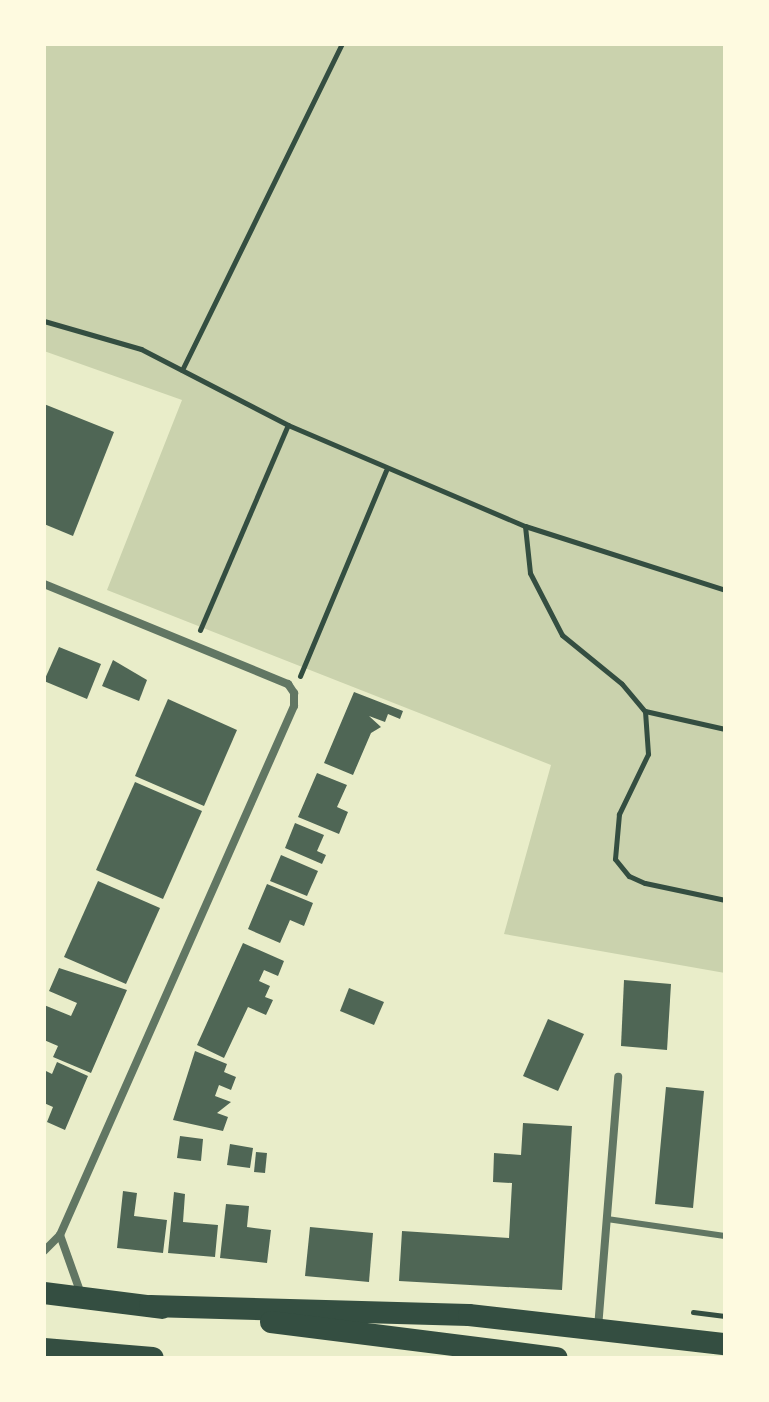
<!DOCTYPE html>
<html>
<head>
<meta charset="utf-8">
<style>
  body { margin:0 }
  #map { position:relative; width:769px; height:1402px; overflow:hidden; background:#e9edc9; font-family:"Work Sans",sans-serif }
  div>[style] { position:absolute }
  .green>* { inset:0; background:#cad2ad }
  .building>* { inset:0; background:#4f6655 }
  .path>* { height:5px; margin:-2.5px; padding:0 2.5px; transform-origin:2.5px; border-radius:2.5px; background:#344e41 }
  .service>* { height:6px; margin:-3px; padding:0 3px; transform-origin:3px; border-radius:3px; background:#617663 }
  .minor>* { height:8px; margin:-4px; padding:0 4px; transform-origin:4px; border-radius:4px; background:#617663 }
  .trunk>* { height:22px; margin:-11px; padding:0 11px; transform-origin:11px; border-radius:11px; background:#344e41 }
  span { translate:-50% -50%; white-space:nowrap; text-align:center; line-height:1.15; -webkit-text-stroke:6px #fefae0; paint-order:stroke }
  .frame { position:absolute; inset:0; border:46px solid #fefae0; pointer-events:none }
</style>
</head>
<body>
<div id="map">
  <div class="green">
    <i style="clip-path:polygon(44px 44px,725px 44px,725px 973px,504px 934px,551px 765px,107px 590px,182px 400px,44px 351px)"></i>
  </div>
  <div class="building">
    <i style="clip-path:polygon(44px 404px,114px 432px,73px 536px,44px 524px)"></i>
    <i style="clip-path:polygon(59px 647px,101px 664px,87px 699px,44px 681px)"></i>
    <i style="clip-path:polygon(113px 660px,147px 680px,139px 701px,102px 686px)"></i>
    <i style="clip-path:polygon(354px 692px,403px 711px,400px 719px,388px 714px,385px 722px,369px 716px,381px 727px,371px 733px,353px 775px,324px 763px)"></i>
    <i style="clip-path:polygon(168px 699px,237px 730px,204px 806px,135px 776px)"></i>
    <i style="clip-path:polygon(317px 773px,347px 785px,337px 807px,348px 812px,339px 834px,298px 817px)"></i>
    <i style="clip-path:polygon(135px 782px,202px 811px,163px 899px,96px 870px)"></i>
    <i style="clip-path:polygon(295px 823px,324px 835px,317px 851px,326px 855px,322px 864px,285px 848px)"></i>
    <i style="clip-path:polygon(281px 855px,318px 871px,307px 896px,270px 881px)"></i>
    <i style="clip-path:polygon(98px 881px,160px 908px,126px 984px,64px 957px)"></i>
    <i style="clip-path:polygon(267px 884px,313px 903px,304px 926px,290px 920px,280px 943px,248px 929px)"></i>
    <i style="clip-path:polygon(243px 943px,284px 961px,278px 976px,264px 970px,259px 981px,270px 986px,265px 997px,273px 1000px,266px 1015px,248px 1007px,224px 1058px,197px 1045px)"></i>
    <i style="clip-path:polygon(59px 968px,127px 990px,91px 1073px,53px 1057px,58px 1046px,44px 1040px,44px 1005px,71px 1016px,77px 1003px,49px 991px)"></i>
    <i style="clip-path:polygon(624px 980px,671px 984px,667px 1050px,621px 1046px)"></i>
    <i style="clip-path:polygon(349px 988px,384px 1002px,374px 1025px,340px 1011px)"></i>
    <i style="clip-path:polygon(548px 1019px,584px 1034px,558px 1091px,523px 1076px)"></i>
    <i style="clip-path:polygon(195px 1051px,227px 1064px,224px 1072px,236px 1077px,231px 1090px,219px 1085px,215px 1096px,231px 1102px,217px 1113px,228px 1117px,223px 1131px,173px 1120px)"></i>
    <i style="clip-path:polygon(57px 1062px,88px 1076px,65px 1130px,47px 1122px,53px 1107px,44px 1103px,44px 1070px,52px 1074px)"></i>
    <i style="clip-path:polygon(666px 1087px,704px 1091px,693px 1208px,655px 1204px)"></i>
    <i style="clip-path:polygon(523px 1123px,572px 1126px,562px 1290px,399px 1281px,402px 1231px,509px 1238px,512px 1183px,493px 1182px,494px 1153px,521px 1155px)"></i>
    <i style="clip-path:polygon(180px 1136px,203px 1139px,201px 1161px,177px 1158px)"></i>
    <i style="clip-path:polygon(230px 1144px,253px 1148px,250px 1168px,227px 1165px)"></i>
    <i style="clip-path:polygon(256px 1152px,267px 1153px,265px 1173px,254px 1172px)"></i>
    <i style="clip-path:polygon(123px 1191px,137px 1193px,134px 1216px,167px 1220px,163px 1253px,117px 1248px)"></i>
    <i style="clip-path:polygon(174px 1192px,185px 1194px,183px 1222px,218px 1225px,215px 1257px,168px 1253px)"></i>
    <i style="clip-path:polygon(226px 1204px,249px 1206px,247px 1227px,271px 1230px,267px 1263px,220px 1258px)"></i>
    <i style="clip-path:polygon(310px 1227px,373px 1233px,369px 1282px,305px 1276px)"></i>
  </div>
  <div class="path">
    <i style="left:44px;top:321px;width:101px;rotate:16.1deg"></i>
    <i style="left:141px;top:349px;width:165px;rotate:27.3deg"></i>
    <i style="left:288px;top:425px;width:258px;rotate:23.1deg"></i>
    <i style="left:525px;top:526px;width:210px;rotate:17.7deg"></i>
    <i style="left:182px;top:370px;width:363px;rotate:-63.9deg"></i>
    <i style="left:525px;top:526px;width:47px;rotate:83.9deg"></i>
    <i style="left:530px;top:573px;width:70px;rotate:62.7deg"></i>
    <i style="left:562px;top:635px;width:77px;rotate:39.2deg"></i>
    <i style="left:622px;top:684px;width:35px;rotate:50deg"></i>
    <i style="left:645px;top:711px;width:82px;rotate:12.7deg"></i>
    <i style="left:200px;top:630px;width:223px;rotate:-66.8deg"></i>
    <i style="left:300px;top:676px;width:223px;rotate:-67.3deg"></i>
    <i style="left:645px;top:711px;width:43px;rotate:86deg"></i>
    <i style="left:648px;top:754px;width:67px;rotate:115.8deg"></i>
    <i style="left:619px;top:814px;width:45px;rotate:95.1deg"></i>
    <i style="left:615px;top:859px;width:22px;rotate:51deg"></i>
    <i style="left:629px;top:876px;width:17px;rotate:24deg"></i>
    <i style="left:645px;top:883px;width:82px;rotate:12deg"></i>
    <i style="left:693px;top:1312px;width:32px;rotate:7deg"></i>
  </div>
  <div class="service">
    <i style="left:607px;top:1219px;width:119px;rotate:8.2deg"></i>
  </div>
  <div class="minor">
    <i style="left:44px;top:584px;width:264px;rotate:22.3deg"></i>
    <i style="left:288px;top:684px;width:11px;rotate:56deg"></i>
    <i style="left:294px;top:693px;width:13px;rotate:90deg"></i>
    <i style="left:294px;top:706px;width:578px;rotate:113.86deg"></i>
    <i style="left:60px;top:1235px;width:23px;rotate:135deg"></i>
    <i style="left:60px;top:1235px;width:63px;rotate:70.4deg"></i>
    <i style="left:598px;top:1328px;width:252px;rotate:-85.4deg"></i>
  </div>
  <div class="trunk">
    <i style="left:44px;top:1293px;width:119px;rotate:7.2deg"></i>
    <i style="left:150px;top:1306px;width:319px;rotate:1.6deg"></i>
    <i style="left:469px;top:1315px;width:258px;rotate:6.5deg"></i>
    <i style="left:271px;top:1322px;width:288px;rotate:7.2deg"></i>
    <i style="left:44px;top:1349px;width:109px;rotate:4.7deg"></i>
  </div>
  <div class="frame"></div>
</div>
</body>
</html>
